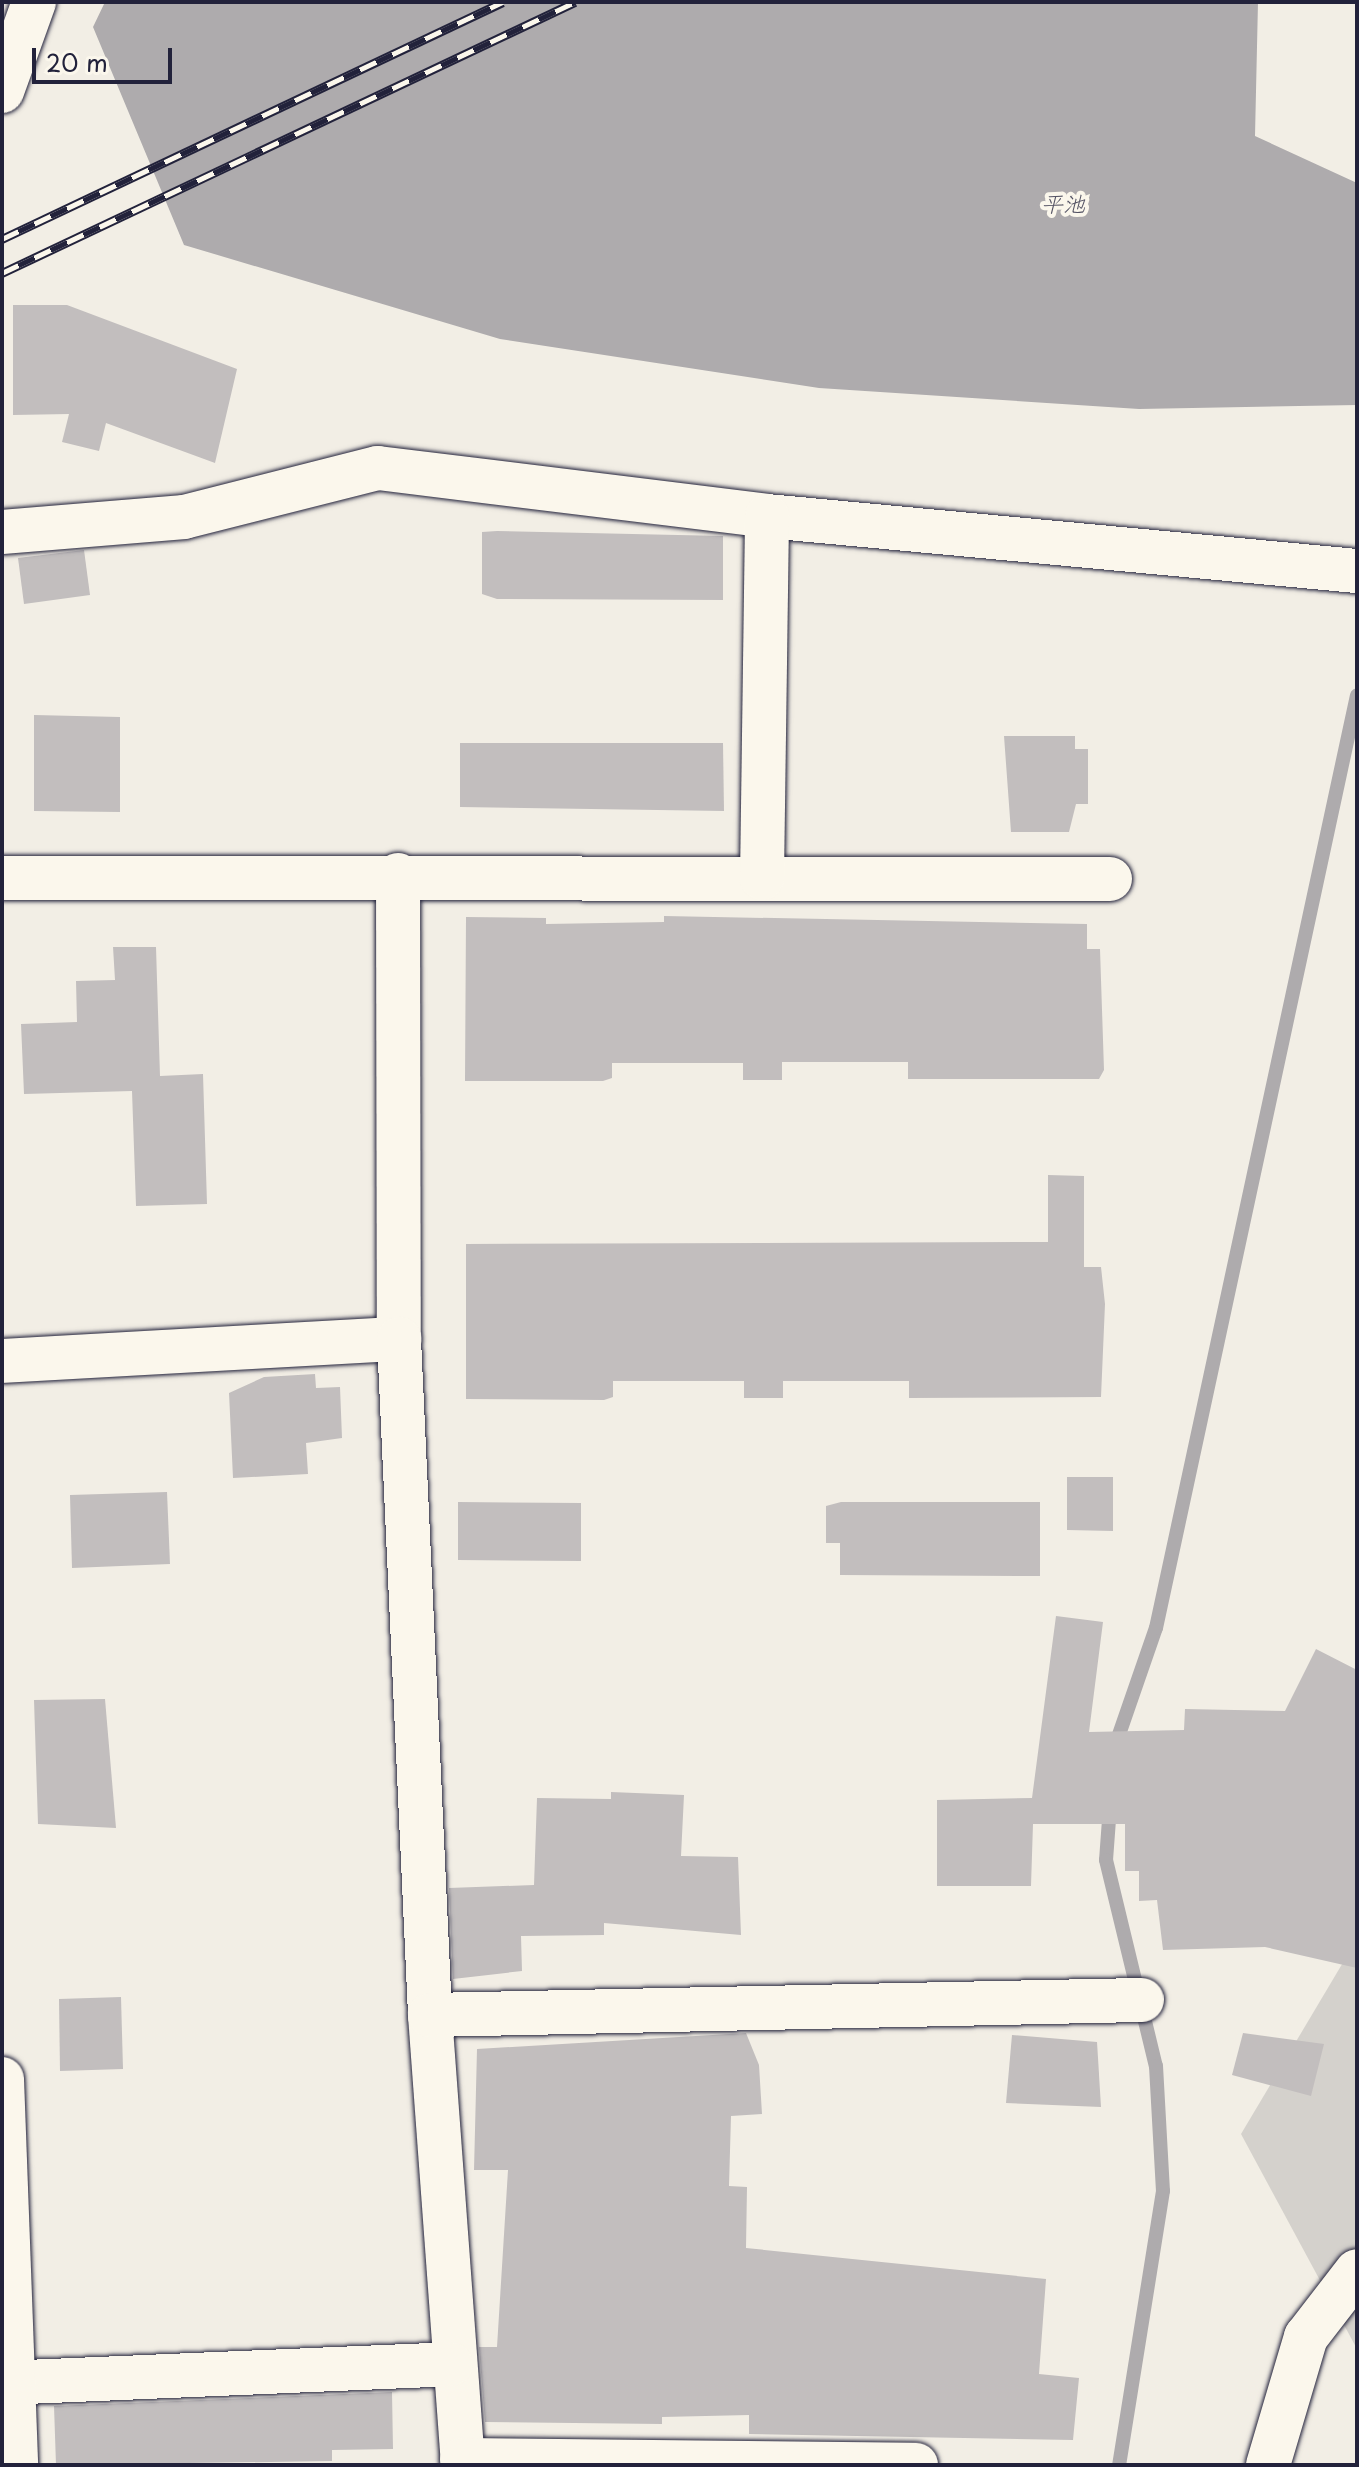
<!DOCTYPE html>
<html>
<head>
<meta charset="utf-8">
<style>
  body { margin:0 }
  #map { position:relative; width:1359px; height:2467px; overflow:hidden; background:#f2eee5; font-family:"Playpen Sans","Klee One",sans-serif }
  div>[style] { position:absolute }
  .green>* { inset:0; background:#d4d1cc }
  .water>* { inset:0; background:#aeabad }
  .stream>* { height:14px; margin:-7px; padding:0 7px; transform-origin:7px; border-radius:7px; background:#aeabad }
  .building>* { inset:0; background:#c2bebe }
  .roads { filter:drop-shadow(0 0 2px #22223b) drop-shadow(0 0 2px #22223b) }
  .minor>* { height:44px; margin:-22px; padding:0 22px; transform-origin:22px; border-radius:22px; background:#fbf7ec }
  .highway>* { height:44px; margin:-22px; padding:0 22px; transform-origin:22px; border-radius:22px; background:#fbf7ec }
  .rail>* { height:9px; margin-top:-4.5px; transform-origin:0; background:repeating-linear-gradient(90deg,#fbf7ec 0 18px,#22223b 0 36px); box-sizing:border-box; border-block:2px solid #22223b }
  span { translate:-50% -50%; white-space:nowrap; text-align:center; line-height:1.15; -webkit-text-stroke:8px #fbf7ec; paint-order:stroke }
  .water-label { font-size:22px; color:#535263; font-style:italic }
  .frame { position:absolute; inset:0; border:4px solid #22223b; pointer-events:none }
  .scale { position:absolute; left:32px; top:48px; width:140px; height:36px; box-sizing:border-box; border:4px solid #22223b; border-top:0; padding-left:10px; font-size:24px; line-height:28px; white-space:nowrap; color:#22223b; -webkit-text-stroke:6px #fbf7ec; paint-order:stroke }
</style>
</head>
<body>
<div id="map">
  <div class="green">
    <i style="clip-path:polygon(1357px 1939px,1357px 2349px,1241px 2134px)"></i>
  </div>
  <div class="water">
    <i style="clip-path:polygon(105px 2px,1258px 2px,1255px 136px,1357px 183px,1357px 405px,1139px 409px,819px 388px,500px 339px,184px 245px,93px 27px)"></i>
  </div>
  <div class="stream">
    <i style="left:1114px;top:1749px;width:128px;rotate:-70.9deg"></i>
    <i style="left:1156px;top:1628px;width:954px;rotate:-77.84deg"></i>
    <i style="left:1110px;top:1806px;width:54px;rotate:94.2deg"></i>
    <i style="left:1106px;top:1860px;width:212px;rotate:76.4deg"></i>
    <i style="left:1156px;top:2066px;width:125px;rotate:86.8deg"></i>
    <i style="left:1163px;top:2191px;width:278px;rotate:99.1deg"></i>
  </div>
  <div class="building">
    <i style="clip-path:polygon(13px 305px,67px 305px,237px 369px,215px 463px,106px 423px,99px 451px,62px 442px,69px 414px,13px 415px)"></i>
    <i style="clip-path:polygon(497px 531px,723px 536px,723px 600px,497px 599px,482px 594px,482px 532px)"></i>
    <i style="clip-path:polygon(84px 550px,90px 595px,24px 604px,18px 558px)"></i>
    <i style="clip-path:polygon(34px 715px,120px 717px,120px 812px,34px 811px)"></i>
    <i style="clip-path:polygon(1004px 736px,1075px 736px,1075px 749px,1088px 749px,1088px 804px,1076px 804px,1069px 832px,1011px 832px)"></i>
    <i style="clip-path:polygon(460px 743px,723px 743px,724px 811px,460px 807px)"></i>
    <i style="clip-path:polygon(664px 916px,1087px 924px,1087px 949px,1100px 949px,1104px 1070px,1099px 1079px,908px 1079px,908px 1062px,782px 1062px,782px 1080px,743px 1080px,743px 1063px,612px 1063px,612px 1078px,603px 1081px,465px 1081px,466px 917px,546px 918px,546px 924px,664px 922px)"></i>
    <i style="clip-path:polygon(113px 947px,156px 947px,160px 1076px,203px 1074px,207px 1204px,136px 1206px,132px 1091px,24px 1094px,21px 1024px,77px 1022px,76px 981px,115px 980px)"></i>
    <i style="clip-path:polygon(1048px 1175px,1084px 1176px,1084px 1267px,1101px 1267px,1105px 1304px,1101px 1397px,909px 1398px,909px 1381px,783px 1381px,783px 1398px,744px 1398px,744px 1381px,613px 1381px,613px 1397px,604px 1400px,466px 1399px,466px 1244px,1048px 1242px)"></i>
    <i style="clip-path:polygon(315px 1374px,316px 1388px,340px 1387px,342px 1438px,306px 1443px,308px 1474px,233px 1478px,229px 1393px,264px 1377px)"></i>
    <i style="clip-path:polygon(1067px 1477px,1113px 1477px,1113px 1531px,1067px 1530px)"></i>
    <i style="clip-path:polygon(167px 1492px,170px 1564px,72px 1568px,70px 1495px)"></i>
    <i style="clip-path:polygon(458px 1502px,581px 1503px,581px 1561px,458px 1560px)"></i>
    <i style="clip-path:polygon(841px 1502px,1040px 1502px,1040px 1576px,840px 1575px,840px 1543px,826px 1543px,826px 1506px)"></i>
    <i style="clip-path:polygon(1056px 1616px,1103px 1622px,1089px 1732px,1184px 1730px,1185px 1709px,1285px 1711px,1316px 1649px,1357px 1670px,1357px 1968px,1265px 1947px,1163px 1950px,1157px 1900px,1139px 1901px,1139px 1871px,1125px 1871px,1125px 1824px,1033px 1824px,1031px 1886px,937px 1886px,937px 1800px,1032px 1798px)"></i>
    <i style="clip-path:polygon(105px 1699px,116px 1828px,38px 1824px,34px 1700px)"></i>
    <i style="clip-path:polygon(611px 1792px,684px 1795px,681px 1856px,738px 1857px,741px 1935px,604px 1923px,604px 1935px,521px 1936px,522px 1971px,453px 1979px,449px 1888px,534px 1885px,537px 1798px,611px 1799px)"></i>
    <i style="clip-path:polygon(121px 1997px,123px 2069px,60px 2071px,59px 1999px)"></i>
    <i style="clip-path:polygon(746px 2033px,759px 2065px,762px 2114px,731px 2116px,729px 2186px,747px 2187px,746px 2248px,1046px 2279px,1039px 2374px,1079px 2378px,1073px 2440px,749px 2434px,749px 2415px,662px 2417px,662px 2424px,485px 2422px,479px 2347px,497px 2347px,508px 2170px,474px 2170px,477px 2049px)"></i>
    <i style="clip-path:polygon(1243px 2033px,1324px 2044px,1311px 2096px,1232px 2075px)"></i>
    <i style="clip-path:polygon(1012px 2035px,1097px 2042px,1101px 2107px,1006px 2103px)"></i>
    <i style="clip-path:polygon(392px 2392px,393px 2449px,332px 2450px,332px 2461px,56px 2465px,54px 2406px)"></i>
  </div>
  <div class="roads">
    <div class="minor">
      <i style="left:2px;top:532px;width:183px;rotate:-4.7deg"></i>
      <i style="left:184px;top:517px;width:200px;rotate:-14.2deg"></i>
      <i style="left:378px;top:468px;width:392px;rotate:7deg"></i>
      <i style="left:767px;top:516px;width:593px;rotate:5.33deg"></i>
      <i style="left:398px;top:875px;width:464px;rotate:89.9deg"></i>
      <i style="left:2px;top:878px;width:1108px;rotate:0.05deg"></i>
      <i style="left:762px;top:878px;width:362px;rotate:-89.2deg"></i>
      <i style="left:2px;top:1361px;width:398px;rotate:-3.2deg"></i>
      <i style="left:399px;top:1339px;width:677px;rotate:87.37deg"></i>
      <i style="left:430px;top:2015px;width:451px;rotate:85.8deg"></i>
      <i style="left:430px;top:2015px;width:712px;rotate:-1.21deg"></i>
      <i style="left:2px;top:2383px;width:449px;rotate:-2.4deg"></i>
      <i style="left:462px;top:2460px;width:454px;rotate:0.6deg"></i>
      <i style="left:1268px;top:2465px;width:134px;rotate:-73.5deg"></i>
      <i style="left:1306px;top:2337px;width:83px;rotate:-52.3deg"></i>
    </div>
    <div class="highway">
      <i style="left:2px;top:91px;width:95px;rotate:-70.2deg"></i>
      <i style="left:2px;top:2079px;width:386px;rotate:87.9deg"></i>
    </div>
  </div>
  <div class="rail">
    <i style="left:2px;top:239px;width:554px;rotate:-25.32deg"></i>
    <i style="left:2px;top:273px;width:634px;rotate:-25.31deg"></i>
  </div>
  <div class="water-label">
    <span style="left:1063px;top:203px">平池</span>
  </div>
  <div class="frame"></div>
  <div class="scale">20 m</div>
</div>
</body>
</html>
